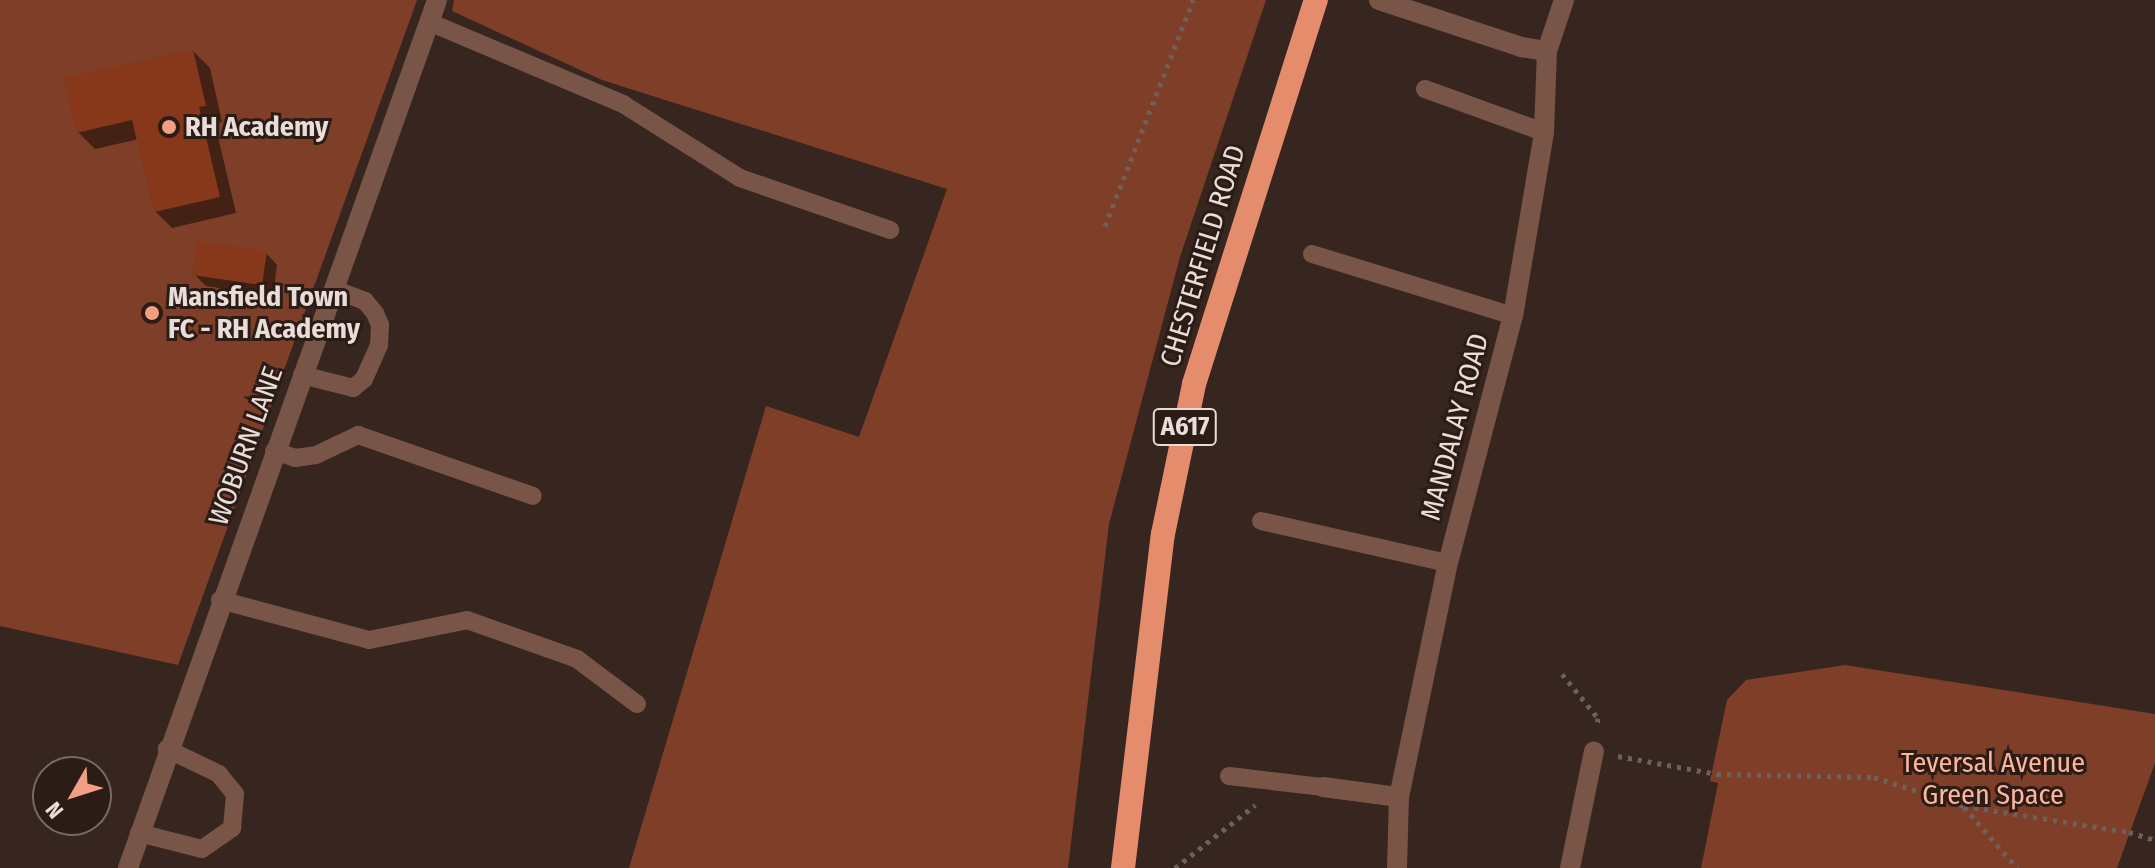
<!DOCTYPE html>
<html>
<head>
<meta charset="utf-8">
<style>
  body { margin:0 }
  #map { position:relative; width:2155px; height:868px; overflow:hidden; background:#372620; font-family:"Fira Sans Condensed",sans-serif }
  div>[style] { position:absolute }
  .green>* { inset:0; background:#7e3e28 }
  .shadow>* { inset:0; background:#0007 }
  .building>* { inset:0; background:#88381a }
  .path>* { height:5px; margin-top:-2.5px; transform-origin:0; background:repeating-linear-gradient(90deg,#6f605b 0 4px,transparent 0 10px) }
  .lane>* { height:18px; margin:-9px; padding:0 9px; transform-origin:9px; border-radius:9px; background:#795548 }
  .street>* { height:20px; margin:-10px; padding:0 10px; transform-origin:10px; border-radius:10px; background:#795548 }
  .highway>* { height:24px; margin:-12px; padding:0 12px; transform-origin:12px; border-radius:12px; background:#e58c6d }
  .dots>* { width:22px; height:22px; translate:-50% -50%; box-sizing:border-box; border:4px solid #2c1c16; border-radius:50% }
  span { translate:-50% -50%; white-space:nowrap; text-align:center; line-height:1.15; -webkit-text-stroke:6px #2c1c16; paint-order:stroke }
  .shield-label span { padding:2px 6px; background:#2c1c16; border:2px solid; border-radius:6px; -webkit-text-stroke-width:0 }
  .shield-label { font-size:26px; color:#e9ddda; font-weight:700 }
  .poi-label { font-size:28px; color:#e9ddda; font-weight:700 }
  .left { translate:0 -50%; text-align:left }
  .street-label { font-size:28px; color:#e9ddda }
  .park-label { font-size:28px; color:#fcb69e }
  .north { position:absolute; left:32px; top:756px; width:80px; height:80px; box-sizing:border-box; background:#2c1c16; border:2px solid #786964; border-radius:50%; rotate:231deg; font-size:22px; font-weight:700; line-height:32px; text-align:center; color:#e9ddda }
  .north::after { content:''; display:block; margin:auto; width:28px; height:36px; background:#f39f83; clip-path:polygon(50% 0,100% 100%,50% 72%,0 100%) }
</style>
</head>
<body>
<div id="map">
  <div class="green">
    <i style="clip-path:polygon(0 0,417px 0,178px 665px,0 626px)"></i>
    <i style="clip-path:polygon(454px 0,1266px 0,1180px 257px,1109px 524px,1068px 868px,629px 868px,766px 406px,859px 437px,947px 189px,602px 80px,452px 11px)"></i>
    <i style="clip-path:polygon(1845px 665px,2155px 714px,2155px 763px,2117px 868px,1701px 868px,1718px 783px,1710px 781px,1727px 700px,1746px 680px)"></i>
  </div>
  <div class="shadow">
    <i style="clip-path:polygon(193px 51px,210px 68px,222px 122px,215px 124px,236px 213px,172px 228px,155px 211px,139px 139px,95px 149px,78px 132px)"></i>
    <i style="clip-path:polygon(266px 253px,277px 265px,273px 296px,206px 286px,194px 274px)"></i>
  </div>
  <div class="building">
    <i style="clip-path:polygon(193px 49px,206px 106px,199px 107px,220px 197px,154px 212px,132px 120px,76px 133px,64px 78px)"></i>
    <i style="clip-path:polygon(197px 241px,267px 251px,262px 285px,192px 275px)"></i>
  </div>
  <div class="path">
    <i style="left:1105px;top:226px;width:243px;rotate:-68.7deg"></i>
    <i style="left:1562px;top:674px;width:57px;rotate:50.7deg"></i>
    <i style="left:1598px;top:718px;width:8px;rotate:97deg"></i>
    <i style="left:1618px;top:756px;width:101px;rotate:10.3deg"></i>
    <i style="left:1717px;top:774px;width:157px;rotate:1.1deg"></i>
    <i style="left:1874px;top:777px;width:95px;rotate:17.9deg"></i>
    <i style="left:1964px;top:806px;width:167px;rotate:9deg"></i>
    <i style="left:2129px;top:832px;width:27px;rotate:17deg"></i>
    <i style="left:1964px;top:807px;width:81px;rotate:49deg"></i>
    <i style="left:1175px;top:868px;width:102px;rotate:-38.2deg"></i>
  </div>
  <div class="lane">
    <i style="left:429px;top:22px;width:211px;rotate:22.9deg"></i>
    <i style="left:623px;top:104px;width:138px;rotate:32.3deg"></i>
    <i style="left:740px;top:178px;width:159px;rotate:19.1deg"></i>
    <i style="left:1425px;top:89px;width:127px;rotate:19.9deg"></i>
    <i style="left:1312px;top:254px;width:210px;rotate:17.1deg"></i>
    <i style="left:302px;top:375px;width:53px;rotate:14.3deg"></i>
    <i style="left:353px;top:388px;width:14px;rotate:-39deg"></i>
    <i style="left:364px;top:379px;width:37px;rotate:-66deg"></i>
    <i style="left:379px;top:345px;width:20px;rotate:-87deg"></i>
    <i style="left:380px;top:325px;width:13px;rotate:-113deg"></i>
    <i style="left:375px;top:313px;width:16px;rotate:-130deg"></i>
    <i style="left:365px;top:301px;width:34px;rotate:-159deg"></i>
    <i style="left:274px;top:451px;width:22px;rotate:18deg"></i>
    <i style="left:295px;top:458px;width:21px;rotate:-8deg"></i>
    <i style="left:316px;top:455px;width:47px;rotate:-25.5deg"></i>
    <i style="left:358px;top:435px;width:185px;rotate:19.2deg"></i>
    <i style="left:1261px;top:521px;width:192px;rotate:12.7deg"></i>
    <i style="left:220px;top:600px;width:154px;rotate:15deg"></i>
    <i style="left:369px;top:640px;width:100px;rotate:-11.5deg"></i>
    <i style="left:467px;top:620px;width:117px;rotate:19.5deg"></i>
    <i style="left:577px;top:659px;width:75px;rotate:36.9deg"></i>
    <i style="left:1229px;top:776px;width:95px;rotate:6.7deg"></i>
    <i style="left:139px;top:833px;width:65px;rotate:14.3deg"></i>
    <i style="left:202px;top:849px;width:37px;rotate:-35deg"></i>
    <i style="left:232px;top:828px;width:34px;rotate:-85deg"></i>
    <i style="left:235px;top:794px;width:26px;rotate:-129deg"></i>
    <i style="left:219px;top:774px;width:58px;rotate:-154.3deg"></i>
  </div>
  <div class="street">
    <i style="left:1379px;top:0;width:150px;rotate:18.3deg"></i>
    <i style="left:1521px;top:47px;width:26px;rotate:9deg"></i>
    <i style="left:1323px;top:787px;width:77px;rotate:7.5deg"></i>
    <i style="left:128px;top:868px;width:921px;rotate:-70.4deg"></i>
    <i style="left:1397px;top:868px;width:71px;rotate:-88.4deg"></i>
    <i style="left:1399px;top:797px;width:239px;rotate:-78.2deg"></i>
    <i style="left:1448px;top:563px;width:255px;rotate:-75.3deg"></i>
    <i style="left:1513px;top:316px;width:187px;rotate:-80.4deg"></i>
    <i style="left:1544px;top:132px;width:81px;rotate:-87.9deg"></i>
    <i style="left:1547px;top:51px;width:54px;rotate:-71.6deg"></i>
    <i style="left:1570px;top:868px;width:119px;rotate:-78.4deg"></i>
  </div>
  <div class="highway">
    <i style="left:1123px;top:868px;width:336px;rotate:-83.2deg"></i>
    <i style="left:1163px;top:534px;width:153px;rotate:-78.3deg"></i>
    <i style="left:1194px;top:384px;width:403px;rotate:-72.4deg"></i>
  </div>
  <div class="dots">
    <i style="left:169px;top:127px;background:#f39f83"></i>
    <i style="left:152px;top:313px;background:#f39f83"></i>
  </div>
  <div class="shield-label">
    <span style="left:1185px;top:427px">A617</span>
  </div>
  <div class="poi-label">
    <span class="left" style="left:185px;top:127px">RH Academy</span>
    <span class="left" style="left:168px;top:313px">Mansfield Town<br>FC - RH Academy</span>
  </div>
  <div class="street-label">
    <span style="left:1203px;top:256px;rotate:-73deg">CHESTERFIELD ROAD</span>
    <span style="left:1455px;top:427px;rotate:-75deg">MANDALAY ROAD</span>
    <span style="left:246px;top:446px;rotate:-70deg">WOBURN LANE</span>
  </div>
  <div class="park-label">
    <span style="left:1993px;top:779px">Teversal Avenue<br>Green Space</span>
  </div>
  <div class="north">N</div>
</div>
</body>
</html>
